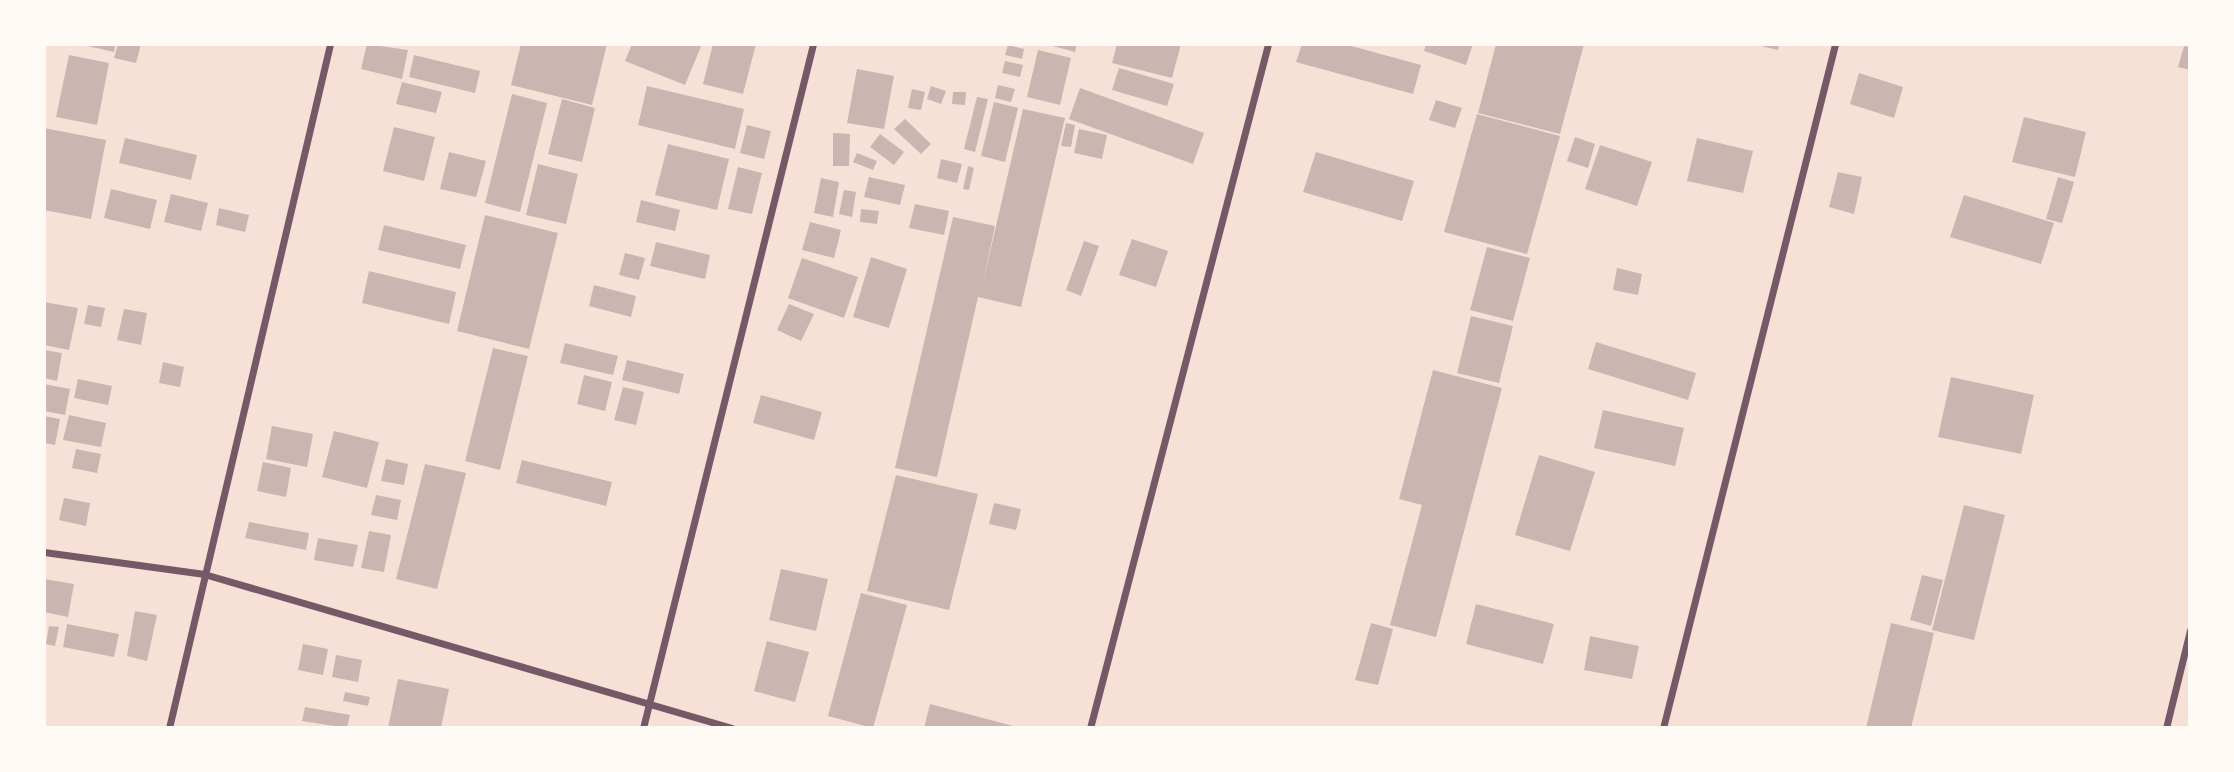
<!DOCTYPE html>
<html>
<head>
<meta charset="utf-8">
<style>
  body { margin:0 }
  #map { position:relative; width:2234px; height:772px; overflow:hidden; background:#f7e1d7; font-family:"Roboto Condensed",sans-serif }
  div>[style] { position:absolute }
  .building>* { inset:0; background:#ccb4b1 }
  .minor>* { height:7px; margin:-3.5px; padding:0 3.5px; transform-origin:3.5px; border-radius:3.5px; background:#755966 }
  span { translate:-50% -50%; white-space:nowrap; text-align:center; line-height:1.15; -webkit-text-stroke:6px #fffaf5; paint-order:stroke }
  .frame { position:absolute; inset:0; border:46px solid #fffaf5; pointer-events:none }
</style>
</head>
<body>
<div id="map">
  <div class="building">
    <i style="clip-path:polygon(79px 44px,115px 44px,114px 52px)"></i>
    <i style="clip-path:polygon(118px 44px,141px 44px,136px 63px,114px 58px)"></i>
    <i style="clip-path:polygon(367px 44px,408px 50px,402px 79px,361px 69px)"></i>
    <i style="clip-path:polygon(521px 44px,607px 44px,592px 105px,511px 85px)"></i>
    <i style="clip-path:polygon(632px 44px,702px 44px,685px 85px,625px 61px)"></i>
    <i style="clip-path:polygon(713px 44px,756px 44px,743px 94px,703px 84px)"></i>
    <i style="clip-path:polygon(1045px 44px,1077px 44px,1075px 52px)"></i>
    <i style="clip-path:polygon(1117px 44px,1181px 44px,1172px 78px,1112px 63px)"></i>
    <i style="clip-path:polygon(1302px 44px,1344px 44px,1421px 65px,1413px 94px,1296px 62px)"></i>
    <i style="clip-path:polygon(1426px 44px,1473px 44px,1466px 65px,1424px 51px)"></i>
    <i style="clip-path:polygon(1496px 44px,1584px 44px,1560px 134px,1478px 113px)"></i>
    <i style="clip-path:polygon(1752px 44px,1779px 44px,1778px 50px)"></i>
    <i style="clip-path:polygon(1008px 45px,1024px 49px,1022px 59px,1005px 55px)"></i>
    <i style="clip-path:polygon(2184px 46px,2190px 47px,2190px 70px,2178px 67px)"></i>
    <i style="clip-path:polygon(1038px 50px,1071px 58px,1060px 105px,1027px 97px)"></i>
    <i style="clip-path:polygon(69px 55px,109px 63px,97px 125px,56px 117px)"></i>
    <i style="clip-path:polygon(414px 55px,480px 71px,475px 93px,409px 77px)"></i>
    <i style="clip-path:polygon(1005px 61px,1023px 65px,1020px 77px,1002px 73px)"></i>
    <i style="clip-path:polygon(1119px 68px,1174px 84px,1167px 106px,1112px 90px)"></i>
    <i style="clip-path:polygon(857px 69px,894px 76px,884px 129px,847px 123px)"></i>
    <i style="clip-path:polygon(1859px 73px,1903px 87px,1894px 118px,1850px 104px)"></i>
    <i style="clip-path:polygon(402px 82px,442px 92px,436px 113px,396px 104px)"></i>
    <i style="clip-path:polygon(998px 85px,1015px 89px,1011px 102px,995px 98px)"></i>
    <i style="clip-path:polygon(647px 86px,744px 109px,735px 149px,638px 125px)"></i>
    <i style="clip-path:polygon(931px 86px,946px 91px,941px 104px,927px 99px)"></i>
    <i style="clip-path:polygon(1080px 88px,1204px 133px,1193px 164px,1069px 119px)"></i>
    <i style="clip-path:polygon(912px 89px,925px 92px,921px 110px,908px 108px)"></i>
    <i style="clip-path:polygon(953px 92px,966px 92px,965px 105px,952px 104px)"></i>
    <i style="clip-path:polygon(512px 94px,547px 103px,520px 212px,485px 203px)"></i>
    <i style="clip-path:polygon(977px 97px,988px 99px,975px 152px,964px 149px)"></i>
    <i style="clip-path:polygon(562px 99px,595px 108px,582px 162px,548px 154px)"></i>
    <i style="clip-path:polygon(1436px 100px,1462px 108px,1455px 128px,1429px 120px)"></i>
    <i style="clip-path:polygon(994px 102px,1018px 108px,1005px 162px,981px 156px)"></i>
    <i style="clip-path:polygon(1023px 109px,1065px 118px,1021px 307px,978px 297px,937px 477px,895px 468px,953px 217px,995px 226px,982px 287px)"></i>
    <i style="clip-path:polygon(1477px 114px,1560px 136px,1527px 254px,1444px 232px)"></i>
    <i style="clip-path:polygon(2024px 117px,2086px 132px,2075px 177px,2012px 162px)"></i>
    <i style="clip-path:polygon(905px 119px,931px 144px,921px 154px,894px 129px)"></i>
    <i style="clip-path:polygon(1066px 123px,1075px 125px,1071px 147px,1061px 146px)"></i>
    <i style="clip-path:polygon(747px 125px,771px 131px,764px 159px,740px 153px)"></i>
    <i style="clip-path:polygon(394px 127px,435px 137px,424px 181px,383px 171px)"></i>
    <i style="clip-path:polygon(44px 128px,106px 140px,91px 219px,44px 210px)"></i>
    <i style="clip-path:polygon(1079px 129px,1107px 135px,1102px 159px,1074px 153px)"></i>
    <i style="clip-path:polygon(833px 133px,850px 134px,849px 166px,833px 166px)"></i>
    <i style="clip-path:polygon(880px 134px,904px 152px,894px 165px,870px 147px)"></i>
    <i style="clip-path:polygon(1575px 137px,1595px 144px,1588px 168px,1567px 161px)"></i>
    <i style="clip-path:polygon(125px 138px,197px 155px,191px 180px,119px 163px)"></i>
    <i style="clip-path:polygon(1697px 138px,1753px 151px,1743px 193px,1687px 181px)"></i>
    <i style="clip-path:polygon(668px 144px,729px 159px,717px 210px,655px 195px)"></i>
    <i style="clip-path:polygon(1600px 145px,1652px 162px,1637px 206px,1585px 189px)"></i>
    <i style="clip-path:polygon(449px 152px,486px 161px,476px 197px,440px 189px)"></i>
    <i style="clip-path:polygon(1316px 152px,1414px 181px,1402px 221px,1303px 192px)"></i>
    <i style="clip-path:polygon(857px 153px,877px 161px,873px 170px,853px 162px)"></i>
    <i style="clip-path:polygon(941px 159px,962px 164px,957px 183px,937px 178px)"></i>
    <i style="clip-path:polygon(538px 164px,578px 174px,566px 224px,526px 215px)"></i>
    <i style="clip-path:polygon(968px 166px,974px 168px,969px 190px,963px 189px)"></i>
    <i style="clip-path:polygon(738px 167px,762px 173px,752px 214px,728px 209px)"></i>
    <i style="clip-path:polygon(1838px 172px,1862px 177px,1854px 214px,1829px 207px)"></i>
    <i style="clip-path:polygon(869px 177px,905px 185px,900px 205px,864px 197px)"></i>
    <i style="clip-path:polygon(2058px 177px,2074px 182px,2062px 223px,2046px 219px)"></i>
    <i style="clip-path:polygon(821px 178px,839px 182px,833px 217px,814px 213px)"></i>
    <i style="clip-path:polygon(111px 189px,157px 200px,150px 229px,104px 218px)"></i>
    <i style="clip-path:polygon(844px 190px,856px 192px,852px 217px,839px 214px)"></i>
    <i style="clip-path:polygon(171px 194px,208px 203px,201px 231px,164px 222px)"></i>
    <i style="clip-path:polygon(1964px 195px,2054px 223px,2041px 264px,1950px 237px)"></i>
    <i style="clip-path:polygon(641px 200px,680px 210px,675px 231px,636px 222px)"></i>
    <i style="clip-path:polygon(915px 204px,949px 211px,944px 235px,909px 228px)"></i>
    <i style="clip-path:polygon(219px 208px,249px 215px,245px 232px,216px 225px)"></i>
    <i style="clip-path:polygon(861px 209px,879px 211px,877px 224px,860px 222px)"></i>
    <i style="clip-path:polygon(485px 215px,558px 233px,529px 349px,457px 331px)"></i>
    <i style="clip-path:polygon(810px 222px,841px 230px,834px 258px,802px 250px)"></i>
    <i style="clip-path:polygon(384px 225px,466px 245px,460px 269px,378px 250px)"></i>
    <i style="clip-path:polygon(1132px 239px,1168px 251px,1156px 287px,1119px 275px)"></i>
    <i style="clip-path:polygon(1084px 241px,1099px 246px,1081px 296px,1066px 290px)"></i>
    <i style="clip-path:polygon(656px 242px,710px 255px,705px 279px,650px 266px)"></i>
    <i style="clip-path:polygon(1487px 247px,1530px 258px,1513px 321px,1470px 310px)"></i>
    <i style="clip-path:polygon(625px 253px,645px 258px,639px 280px,619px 275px)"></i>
    <i style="clip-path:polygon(871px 257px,907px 269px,889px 328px,853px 317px)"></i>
    <i style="clip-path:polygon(802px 258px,858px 277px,844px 318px,788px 298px)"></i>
    <i style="clip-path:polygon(1617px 268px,1642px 274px,1638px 295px,1613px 290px)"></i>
    <i style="clip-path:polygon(369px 271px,456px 292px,449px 324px,362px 303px)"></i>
    <i style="clip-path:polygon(594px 285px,636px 296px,631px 317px,589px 306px)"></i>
    <i style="clip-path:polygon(44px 302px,78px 308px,69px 350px,44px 345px)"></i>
    <i style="clip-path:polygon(789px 304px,814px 314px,801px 341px,777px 330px)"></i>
    <i style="clip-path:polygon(88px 305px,105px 308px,101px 327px,84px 324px)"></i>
    <i style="clip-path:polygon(124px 309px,147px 313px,141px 345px,117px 340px)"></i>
    <i style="clip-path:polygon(1471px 316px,1513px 326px,1499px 383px,1457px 373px)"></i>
    <i style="clip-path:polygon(1596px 342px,1696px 373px,1688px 400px,1588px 369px)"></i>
    <i style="clip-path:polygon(565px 343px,618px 356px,613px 375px,560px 363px)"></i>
    <i style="clip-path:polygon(493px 348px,528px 356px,500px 470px,465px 461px)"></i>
    <i style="clip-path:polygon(44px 350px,62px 353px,57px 381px,44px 378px)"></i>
    <i style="clip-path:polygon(627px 360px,684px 374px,679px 394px,622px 380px)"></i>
    <i style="clip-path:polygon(163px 362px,184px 367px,180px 387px,159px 383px)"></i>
    <i style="clip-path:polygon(1433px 370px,1502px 388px,1436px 637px,1390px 625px,1422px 505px,1399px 499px)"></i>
    <i style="clip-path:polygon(584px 375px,612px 382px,605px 411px,577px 404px)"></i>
    <i style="clip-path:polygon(1951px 377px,2034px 395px,2021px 454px,1938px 437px)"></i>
    <i style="clip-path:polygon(78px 379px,112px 386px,108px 405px,74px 398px)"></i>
    <i style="clip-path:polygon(44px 384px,70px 389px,65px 415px,44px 411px)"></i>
    <i style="clip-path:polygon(623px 387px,644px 392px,636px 425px,614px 420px)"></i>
    <i style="clip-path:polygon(761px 395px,822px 412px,814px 440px,753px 423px)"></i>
    <i style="clip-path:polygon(1603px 410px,1684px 428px,1675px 466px,1594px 448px)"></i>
    <i style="clip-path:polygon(69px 415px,106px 423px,101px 447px,63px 440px)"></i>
    <i style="clip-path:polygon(44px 416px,60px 419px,55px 445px,44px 443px)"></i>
    <i style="clip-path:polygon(272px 426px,313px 434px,307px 467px,266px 459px)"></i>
    <i style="clip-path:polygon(334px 431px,379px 442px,367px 488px,322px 477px)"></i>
    <i style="clip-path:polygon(76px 449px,101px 454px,97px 473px,72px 468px)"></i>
    <i style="clip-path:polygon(1539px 455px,1595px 472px,1570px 551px,1515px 535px)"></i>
    <i style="clip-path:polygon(386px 459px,408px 464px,404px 485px,381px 481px)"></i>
    <i style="clip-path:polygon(522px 460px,612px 482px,606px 506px,516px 483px)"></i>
    <i style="clip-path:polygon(263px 462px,291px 468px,286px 497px,257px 491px)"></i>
    <i style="clip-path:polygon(425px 464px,466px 473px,437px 589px,396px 579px)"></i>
    <i style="clip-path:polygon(896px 475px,978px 494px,949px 610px,867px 591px)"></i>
    <i style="clip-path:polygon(376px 495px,401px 500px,397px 520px,371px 515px)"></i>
    <i style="clip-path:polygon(64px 498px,90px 503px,86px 526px,59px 520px)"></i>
    <i style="clip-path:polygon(994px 503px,1021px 509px,1016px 530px,989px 524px)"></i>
    <i style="clip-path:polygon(1964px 505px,2005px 515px,1974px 640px,1932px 630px)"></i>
    <i style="clip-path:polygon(249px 522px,309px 533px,306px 550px,245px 538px)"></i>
    <i style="clip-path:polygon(369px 531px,391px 535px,384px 572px,361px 568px)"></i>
    <i style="clip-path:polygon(318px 538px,358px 545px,353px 567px,314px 560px)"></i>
    <i style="clip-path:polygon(781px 569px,828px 579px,816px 631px,769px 620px)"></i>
    <i style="clip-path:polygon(1922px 575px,1943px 580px,1931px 626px,1910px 620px)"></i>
    <i style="clip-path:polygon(44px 579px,74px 584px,68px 617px,44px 612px)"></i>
    <i style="clip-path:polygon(861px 593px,907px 605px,873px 728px,828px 716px)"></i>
    <i style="clip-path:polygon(1476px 604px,1554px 624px,1543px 664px,1466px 644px)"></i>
    <i style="clip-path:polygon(135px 611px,157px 615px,147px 661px,127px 656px)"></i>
    <i style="clip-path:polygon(1371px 623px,1393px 629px,1378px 685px,1355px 680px)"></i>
    <i style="clip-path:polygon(1891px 623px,1934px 633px,1911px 728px,1866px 728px)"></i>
    <i style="clip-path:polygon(67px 624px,119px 634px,114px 657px,63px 647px)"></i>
    <i style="clip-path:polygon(49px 626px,59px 627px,55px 646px,46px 644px)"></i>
    <i style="clip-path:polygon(1590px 636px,1639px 646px,1632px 679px,1584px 670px)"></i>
    <i style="clip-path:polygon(767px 641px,809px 652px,795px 702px,754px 691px)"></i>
    <i style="clip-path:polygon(303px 644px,328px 649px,323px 675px,298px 670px)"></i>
    <i style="clip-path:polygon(336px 655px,362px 660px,358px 682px,332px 677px)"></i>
    <i style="clip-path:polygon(398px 679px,449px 689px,441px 728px,388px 728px)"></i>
    <i style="clip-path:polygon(345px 692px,370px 697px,368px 706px,343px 701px)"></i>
    <i style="clip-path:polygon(930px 704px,1017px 727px,1017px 728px,924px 728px)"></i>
    <i style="clip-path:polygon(305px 707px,350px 715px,347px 728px,302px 721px)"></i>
  </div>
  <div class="minor">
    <i style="left:44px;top:552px;width:162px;rotate:7.8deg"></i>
    <i style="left:204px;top:574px;width:550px;rotate:16.26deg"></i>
    <i style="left:169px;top:728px;width:703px;rotate:-76.75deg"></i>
    <i style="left:643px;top:728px;width:705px;rotate:-76.04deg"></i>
    <i style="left:1090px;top:728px;width:707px;rotate:-75.41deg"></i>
    <i style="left:1663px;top:728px;width:705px;rotate:-75.88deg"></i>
    <i style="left:2166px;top:728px;width:101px;rotate:-76.2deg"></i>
  </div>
  <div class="frame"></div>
</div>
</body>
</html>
